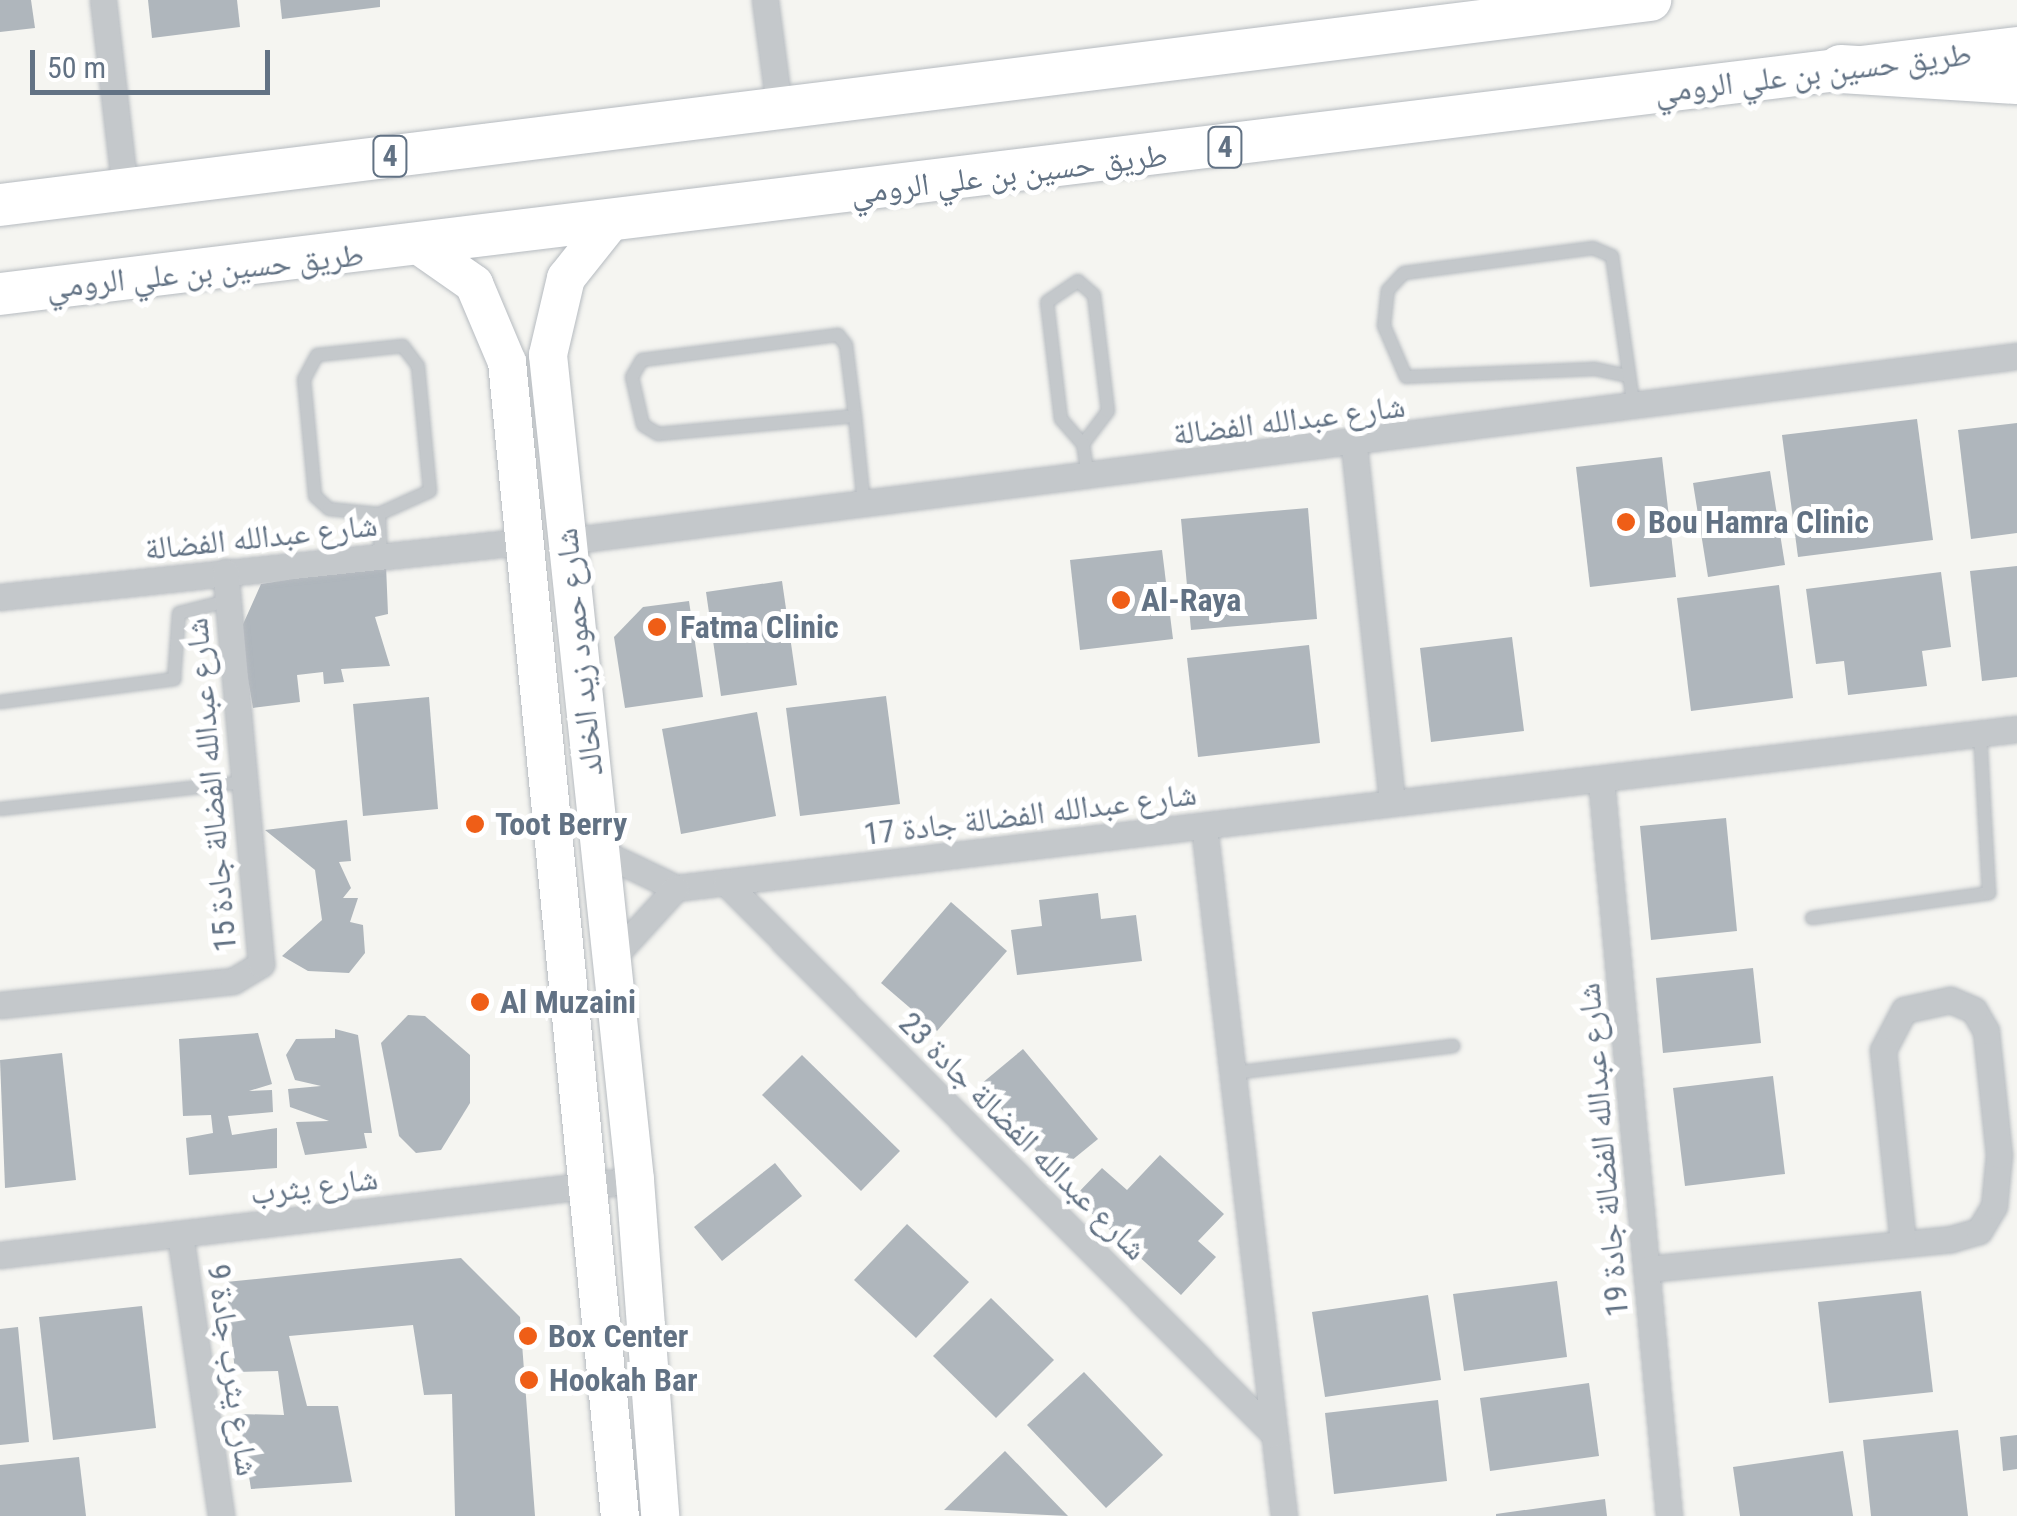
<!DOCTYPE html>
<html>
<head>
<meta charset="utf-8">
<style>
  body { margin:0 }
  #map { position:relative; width:2017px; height:1516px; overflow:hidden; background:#f5f5f1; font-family:"Roboto Condensed","Noto Naskh Arabic",sans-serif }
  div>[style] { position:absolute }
  .building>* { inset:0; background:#afb6bc }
  .roads { filter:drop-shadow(0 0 2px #b6bbc0) drop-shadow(0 0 2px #b6bbc0) }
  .service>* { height:12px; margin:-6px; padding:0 6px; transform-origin:6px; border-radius:6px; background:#c4c8cb }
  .minor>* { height:25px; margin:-12.5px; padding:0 12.5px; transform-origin:12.5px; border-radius:12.5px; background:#c4c8cb }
  .secondary>* { height:38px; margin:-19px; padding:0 19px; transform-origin:19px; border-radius:19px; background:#fff }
  .trunk>* { height:42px; margin:-21px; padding:0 21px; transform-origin:21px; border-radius:21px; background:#fff }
  .motorway>* { height:48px; margin:-24px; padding:0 24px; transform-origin:24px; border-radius:24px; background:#fff }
  .dots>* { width:28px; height:28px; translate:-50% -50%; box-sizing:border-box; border:5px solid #fff; border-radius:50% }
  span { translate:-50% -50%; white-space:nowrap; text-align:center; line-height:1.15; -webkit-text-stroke:10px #fff; paint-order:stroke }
  .shield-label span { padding:2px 8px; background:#fff; border:2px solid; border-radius:8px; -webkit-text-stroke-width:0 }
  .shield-label { font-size:30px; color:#627284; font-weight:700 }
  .street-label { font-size:32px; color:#627284 }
  .poi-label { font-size:32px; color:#627284; font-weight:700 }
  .left { translate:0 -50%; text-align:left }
  .scale { position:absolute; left:30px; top:50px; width:240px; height:45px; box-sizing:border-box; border:5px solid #627284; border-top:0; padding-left:12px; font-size:30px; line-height:35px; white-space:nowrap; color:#627284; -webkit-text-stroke:8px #fff; paint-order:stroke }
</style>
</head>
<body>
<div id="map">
  <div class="building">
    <i style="clip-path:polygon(0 0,31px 0,35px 28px,0 32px)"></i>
    <i style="clip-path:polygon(148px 0,237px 0,240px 27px,152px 38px)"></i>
    <i style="clip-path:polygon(280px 0,380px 0,380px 7px,282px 19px)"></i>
    <i style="clip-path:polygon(1917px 419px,1933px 540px,1798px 557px,1782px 435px)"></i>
    <i style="clip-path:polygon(2017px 423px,2017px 533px,1971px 539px,1958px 430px)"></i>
    <i style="clip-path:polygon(1662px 457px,1676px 577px,1590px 587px,1576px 467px)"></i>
    <i style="clip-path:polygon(1770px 471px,1785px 565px,1708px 577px,1693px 483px)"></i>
    <i style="clip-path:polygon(1308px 508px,1317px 619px,1191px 630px,1181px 519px)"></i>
    <i style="clip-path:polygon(1162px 550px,1173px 639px,1080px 650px,1070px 560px)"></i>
    <i style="clip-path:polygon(386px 565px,388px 614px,375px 617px,390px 666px,341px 669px,344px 682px,324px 684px,323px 672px,297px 675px,300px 702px,253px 708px,240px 631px,261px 584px)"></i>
    <i style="clip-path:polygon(2017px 566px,2017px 677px,1982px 681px,1970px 571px)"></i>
    <i style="clip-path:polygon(1941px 572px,1951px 647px,1922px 651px,1927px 686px,1848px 695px,1844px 661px,1816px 664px,1806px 589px)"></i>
    <i style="clip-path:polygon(782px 581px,797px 685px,721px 696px,706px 592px)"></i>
    <i style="clip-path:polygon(1779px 585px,1793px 698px,1691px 711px,1677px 598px)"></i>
    <i style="clip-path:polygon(689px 601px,703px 697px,625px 708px,614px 637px,643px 607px)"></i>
    <i style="clip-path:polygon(1512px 637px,1524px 731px,1431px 742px,1420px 648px)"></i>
    <i style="clip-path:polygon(1309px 645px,1320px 743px,1198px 757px,1187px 658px)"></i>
    <i style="clip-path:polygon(886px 696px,900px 804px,800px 816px,786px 708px)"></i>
    <i style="clip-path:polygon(429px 697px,438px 809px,363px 816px,353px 704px)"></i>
    <i style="clip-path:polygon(757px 712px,776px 816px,681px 834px,662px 729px)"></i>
    <i style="clip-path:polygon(1726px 818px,1737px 931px,1651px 940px,1640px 826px)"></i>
    <i style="clip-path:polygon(347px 820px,351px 861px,339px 862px,351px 888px,343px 898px,358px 898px,350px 922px,363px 925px,365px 953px,349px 973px,308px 971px,282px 956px,322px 920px,315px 870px,265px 830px)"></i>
    <i style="clip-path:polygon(1098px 893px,1101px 919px,1136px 915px,1142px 961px,1017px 975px,1011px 930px,1042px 926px,1039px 900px)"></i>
    <i style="clip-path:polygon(951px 902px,1007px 951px,937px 1031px,881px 983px)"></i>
    <i style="clip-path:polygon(1753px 968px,1761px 1043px,1663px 1053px,1656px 978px)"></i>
    <i style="clip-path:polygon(408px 1015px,425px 1016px,470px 1055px,470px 1103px,441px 1150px,416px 1153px,399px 1136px,381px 1043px)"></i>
    <i style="clip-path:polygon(335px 1029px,358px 1035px,372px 1133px,364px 1133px,367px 1148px,305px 1155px,296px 1122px,329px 1121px,290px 1107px,288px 1089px,321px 1086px,295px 1080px,286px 1055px,296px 1039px,335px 1038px)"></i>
    <i style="clip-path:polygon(258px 1033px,272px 1084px,249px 1091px,272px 1090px,273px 1112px,228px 1116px,232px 1135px,277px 1128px,277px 1168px,189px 1175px,186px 1138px,213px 1133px,211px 1115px,183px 1116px,179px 1039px)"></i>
    <i style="clip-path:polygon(1023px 1049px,1098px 1139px,1055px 1174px,981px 1084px)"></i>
    <i style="clip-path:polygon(62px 1053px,76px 1180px,5px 1188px,0 1060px)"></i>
    <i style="clip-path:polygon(802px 1055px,900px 1151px,861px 1191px,762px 1095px)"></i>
    <i style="clip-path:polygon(1773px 1076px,1785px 1174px,1685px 1186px,1673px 1088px)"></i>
    <i style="clip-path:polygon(1160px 1155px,1224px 1214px,1198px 1241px,1216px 1257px,1181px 1295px,1074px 1197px,1102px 1168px,1127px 1190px)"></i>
    <i style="clip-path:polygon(775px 1163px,802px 1196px,722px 1261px,694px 1227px)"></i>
    <i style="clip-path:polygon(907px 1224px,969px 1282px,916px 1338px,854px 1280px)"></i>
    <i style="clip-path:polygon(461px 1258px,520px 1317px,535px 1516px,455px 1516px,452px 1394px,424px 1395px,413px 1325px,289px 1336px,307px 1406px,338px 1406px,352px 1482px,251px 1489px,239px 1414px,284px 1415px,278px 1371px,235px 1372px,226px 1282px)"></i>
    <i style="clip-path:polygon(1557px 1281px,1567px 1357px,1464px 1371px,1453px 1294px)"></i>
    <i style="clip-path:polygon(1921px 1291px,1933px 1392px,1829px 1403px,1818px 1302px)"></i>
    <i style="clip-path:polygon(1428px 1295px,1441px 1380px,1325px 1397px,1312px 1312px)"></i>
    <i style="clip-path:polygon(991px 1298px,1054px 1360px,996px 1418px,933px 1356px)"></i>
    <i style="clip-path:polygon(142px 1306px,156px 1428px,53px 1440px,39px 1317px)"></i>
    <i style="clip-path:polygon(18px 1327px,29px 1442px,0 1445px,0 1329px)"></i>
    <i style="clip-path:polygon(1084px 1372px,1163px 1455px,1106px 1508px,1027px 1425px)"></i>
    <i style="clip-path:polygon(1589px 1383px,1599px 1456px,1490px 1471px,1480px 1398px)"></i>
    <i style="clip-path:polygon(1438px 1400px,1447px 1481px,1334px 1494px,1325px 1413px)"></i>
    <i style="clip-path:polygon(1958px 1430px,1968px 1516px,1871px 1516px,1863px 1440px)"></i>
    <i style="clip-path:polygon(2017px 1435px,2017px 1469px,2003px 1471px,2000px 1437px)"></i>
    <i style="clip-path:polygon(1005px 1451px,1068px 1516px,944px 1510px)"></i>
    <i style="clip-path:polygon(1843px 1451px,1853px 1516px,1740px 1516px,1733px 1467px)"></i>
    <i style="clip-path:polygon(79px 1457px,86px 1516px,0 1516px,0 1465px)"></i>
    <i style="clip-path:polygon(1605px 1499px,1607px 1516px,1496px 1516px,1496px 1514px)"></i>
  </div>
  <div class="roads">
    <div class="service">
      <i style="left:1628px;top:376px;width:35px;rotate:-168deg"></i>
      <i style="left:1594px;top:369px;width:188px;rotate:177.6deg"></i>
      <i style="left:1406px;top:377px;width:56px;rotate:-113.3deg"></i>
      <i style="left:1384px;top:326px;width:36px;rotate:-84deg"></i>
      <i style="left:1388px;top:290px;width:23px;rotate:-47deg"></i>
      <i style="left:1404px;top:273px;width:191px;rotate:-7.5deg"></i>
      <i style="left:1593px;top:248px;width:21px;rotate:23deg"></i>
      <i style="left:1612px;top:256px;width:155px;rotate:81.8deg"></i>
      <i style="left:855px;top:416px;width:198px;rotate:174.8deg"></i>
      <i style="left:658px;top:434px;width:17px;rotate:-149deg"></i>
      <i style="left:643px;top:425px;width:49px;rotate:-102.9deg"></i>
      <i style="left:632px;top:377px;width:20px;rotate:-60deg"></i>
      <i style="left:642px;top:360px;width:198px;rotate:-7.3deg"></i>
      <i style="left:838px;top:335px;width:13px;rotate:51deg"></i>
      <i style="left:846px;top:345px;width:72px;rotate:82.8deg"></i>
      <i style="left:855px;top:416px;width:88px;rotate:84.2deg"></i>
      <i style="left:1083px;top:444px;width:41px;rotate:-52.9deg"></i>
      <i style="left:1108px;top:411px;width:117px;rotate:-96.9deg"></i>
      <i style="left:1094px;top:295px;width:21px;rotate:-139deg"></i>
      <i style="left:1078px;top:281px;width:37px;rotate:146deg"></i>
      <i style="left:1047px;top:302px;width:118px;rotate:83.2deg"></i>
      <i style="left:1061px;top:419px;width:33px;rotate:49deg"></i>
      <i style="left:1083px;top:444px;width:32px;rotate:81deg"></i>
      <i style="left:379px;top:514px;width:56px;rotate:-24.3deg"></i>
      <i style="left:430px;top:491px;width:126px;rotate:-95.5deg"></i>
      <i style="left:418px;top:366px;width:25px;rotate:-127deg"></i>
      <i style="left:403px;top:346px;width:86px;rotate:174deg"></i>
      <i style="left:317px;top:355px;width:27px;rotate:118deg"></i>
      <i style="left:304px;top:379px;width:118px;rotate:84.6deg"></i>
      <i style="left:315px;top:496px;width:19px;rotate:43deg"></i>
      <i style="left:329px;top:509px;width:50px;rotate:5.7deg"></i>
      <i style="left:379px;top:514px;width:44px;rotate:87.4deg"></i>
      <i style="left:0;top:702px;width:176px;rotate:-7.5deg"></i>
      <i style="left:174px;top:679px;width:66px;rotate:-85.7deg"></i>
      <i style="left:179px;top:613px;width:49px;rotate:-14deg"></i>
      <i style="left:0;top:809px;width:246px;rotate:-6.3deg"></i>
      <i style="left:1812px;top:918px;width:179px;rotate:-8deg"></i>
      <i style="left:1989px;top:893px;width:159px;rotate:-93.2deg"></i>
      <i style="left:1233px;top:1073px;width:222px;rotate:-7deg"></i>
    </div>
    <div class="minor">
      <i style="left:103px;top:0;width:190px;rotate:83.4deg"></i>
      <i style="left:765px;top:0;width:107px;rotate:82.5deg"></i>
      <i style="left:1354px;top:446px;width:359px;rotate:83.9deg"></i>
      <i style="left:567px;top:541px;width:1462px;rotate:-7.27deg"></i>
      <i style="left:0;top:597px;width:532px;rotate:-6.04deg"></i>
      <i style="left:1601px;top:779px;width:740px;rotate:84.73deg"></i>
      <i style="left:1204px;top:826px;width:695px;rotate:83.39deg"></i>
      <i style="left:601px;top:852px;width:83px;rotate:25.6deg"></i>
      <i style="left:676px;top:888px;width:1350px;rotate:-6.76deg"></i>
      <i style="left:726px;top:883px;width:777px;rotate:45.16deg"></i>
      <i style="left:613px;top:957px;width:93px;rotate:-47.6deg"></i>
      <i style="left:0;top:1005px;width:234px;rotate:-5.9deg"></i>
      <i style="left:233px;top:981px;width:33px;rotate:-31deg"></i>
      <i style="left:261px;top:964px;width:394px;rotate:-95.2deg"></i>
      <i style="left:180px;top:1234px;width:285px;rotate:81.7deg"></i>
      <i style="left:0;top:1255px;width:639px;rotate:-6.74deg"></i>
      <i style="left:1647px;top:1269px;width:305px;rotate:-5.6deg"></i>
      <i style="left:1951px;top:1239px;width:29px;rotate:-16deg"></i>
      <i style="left:1979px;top:1231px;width:29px;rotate:-59deg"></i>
      <i style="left:1994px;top:1206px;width:51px;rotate:-84.4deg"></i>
      <i style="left:1999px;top:1155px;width:125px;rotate:-96deg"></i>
      <i style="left:1986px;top:1031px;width:24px;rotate:-120deg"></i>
      <i style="left:1974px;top:1010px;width:26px;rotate:-157deg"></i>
      <i style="left:1950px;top:1000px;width:47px;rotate:167.7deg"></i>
      <i style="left:1904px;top:1010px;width:45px;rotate:117.7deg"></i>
      <i style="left:1883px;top:1050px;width:194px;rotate:84.1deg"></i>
    </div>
    <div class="secondary">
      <i style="left:609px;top:224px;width:69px;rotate:128.5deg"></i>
      <i style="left:566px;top:278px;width:79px;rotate:103.2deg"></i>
      <i style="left:548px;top:355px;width:830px;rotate:83.98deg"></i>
      <i style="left:635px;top:1180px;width:337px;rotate:85.7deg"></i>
      <i style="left:421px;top:247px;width:65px;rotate:34.9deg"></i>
      <i style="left:474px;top:284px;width:85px;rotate:67.1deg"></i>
      <i style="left:507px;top:362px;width:1160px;rotate:84.41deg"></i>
    </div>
    <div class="trunk">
      <i style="left:0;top:205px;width:1663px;rotate:-7.08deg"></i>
      <i style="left:0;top:294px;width:2032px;rotate:-6.95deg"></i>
    </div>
    <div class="motorway">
      <i style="left:1841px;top:69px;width:176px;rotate:3.6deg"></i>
    </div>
  </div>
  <div class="dots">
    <i style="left:1626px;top:522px;background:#ef5e17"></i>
    <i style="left:1121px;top:600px;background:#ef5e17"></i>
    <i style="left:657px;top:627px;background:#ef5e17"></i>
    <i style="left:475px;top:824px;background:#ef5e17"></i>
    <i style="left:480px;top:1002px;background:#ef5e17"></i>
    <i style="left:528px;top:1336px;background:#ef5e17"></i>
    <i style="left:529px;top:1380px;background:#ef5e17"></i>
  </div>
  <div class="shield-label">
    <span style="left:1225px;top:147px">4</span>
    <span style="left:390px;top:156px">4</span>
  </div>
  <div class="street-label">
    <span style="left:1813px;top:73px;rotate:-7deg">طريق حسين بن علي الرومي</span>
    <span style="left:1009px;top:174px;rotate:-7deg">طريق حسين بن علي الرومي</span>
    <span style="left:205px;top:271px;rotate:-6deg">طريق حسين بن علي الرومي</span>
    <span style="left:1289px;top:420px;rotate:-7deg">شارع عبدالله الفضالة</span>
    <span style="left:261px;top:537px;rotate:-6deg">شارع عبدالله الفضالة</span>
    <span style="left:579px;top:652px;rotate:-96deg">شارع حمود زيد الخالد</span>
    <span style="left:211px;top:785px;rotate:-95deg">شارع عبدالله الفضالة جادة 15</span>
    <span style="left:1030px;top:814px;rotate:-7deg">شارع عبدالله الفضالة جادة 17</span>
    <span style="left:1023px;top:1136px;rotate:45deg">شارع عبدالله الفضالة جادة 23</span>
    <span style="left:1603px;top:1150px;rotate:-95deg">شارع عبدالله الفضالة جادة 19</span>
    <span style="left:314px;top:1186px;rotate:-7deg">شارع يثرب</span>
    <span style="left:233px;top:1370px;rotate:82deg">شارع يثرب جادة 9</span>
  </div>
  <div class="poi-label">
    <span class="left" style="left:1648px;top:522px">Bou Hamra Clinic</span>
    <span class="left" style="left:1141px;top:600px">Al-Raya</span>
    <span class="left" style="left:680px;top:627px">Fatma Clinic</span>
    <span class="left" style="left:495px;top:824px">Toot Berry</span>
    <span class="left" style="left:500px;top:1002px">Al Muzaini</span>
    <span class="left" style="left:548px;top:1336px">Box Center</span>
    <span class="left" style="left:549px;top:1380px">Hookah Bar</span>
  </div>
  <div class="scale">50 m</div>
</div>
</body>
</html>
